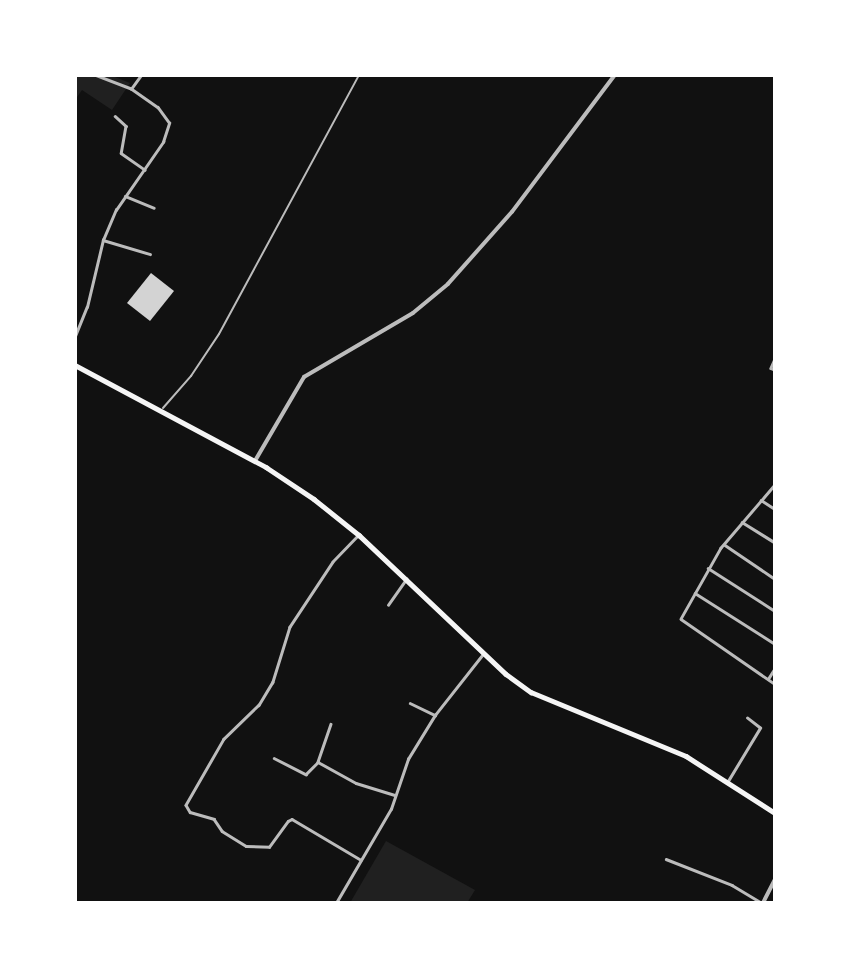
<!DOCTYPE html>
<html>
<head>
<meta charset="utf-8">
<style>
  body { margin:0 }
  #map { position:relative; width:850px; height:978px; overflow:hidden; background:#111; font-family:"Golos Text",sans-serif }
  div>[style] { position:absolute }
  .green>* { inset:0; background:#202020 }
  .building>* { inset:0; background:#d3d3d3 }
  .service>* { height:2px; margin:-1px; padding:0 1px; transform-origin:1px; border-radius:1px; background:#bcbcbc }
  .minor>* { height:2.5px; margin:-1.25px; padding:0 1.25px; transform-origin:1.25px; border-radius:1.25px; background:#bcbcbc }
  .tertiary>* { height:3.5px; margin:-1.75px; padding:0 1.75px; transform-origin:1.75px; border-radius:1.75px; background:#bcbcbc }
  .primary>* { height:4.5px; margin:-2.25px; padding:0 2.25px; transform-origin:2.25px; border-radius:2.25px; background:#f5f5f5 }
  span { translate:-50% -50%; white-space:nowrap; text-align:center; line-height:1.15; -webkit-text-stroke:7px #fff; paint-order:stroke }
  .frame { position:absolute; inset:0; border:77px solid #fff; pointer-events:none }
</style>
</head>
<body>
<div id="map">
  <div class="green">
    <i style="clip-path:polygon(75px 75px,110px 75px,130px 83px,112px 110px,82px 90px,75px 100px)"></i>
    <i style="clip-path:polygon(386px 841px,475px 890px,467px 903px,350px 903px)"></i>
  </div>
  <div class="building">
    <i style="clip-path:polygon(151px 273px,174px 291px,150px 321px,127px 303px)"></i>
  </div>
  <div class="service">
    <i style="left:163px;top:408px;width:43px;rotate:-48.8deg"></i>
    <i style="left:191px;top:376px;width:50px;rotate:-56.3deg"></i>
    <i style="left:219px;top:334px;width:294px;rotate:-61.6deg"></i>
  </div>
  <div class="minor">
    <i style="left:131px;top:89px;width:17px;rotate:-54deg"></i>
    <i style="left:115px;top:116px;width:15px;rotate:42deg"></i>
    <i style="left:126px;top:126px;width:27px;rotate:100deg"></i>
    <i style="left:121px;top:153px;width:29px;rotate:35deg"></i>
    <i style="left:125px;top:196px;width:31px;rotate:22deg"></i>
    <i style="left:103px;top:240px;width:49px;rotate:16.6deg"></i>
    <i style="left:75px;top:336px;width:31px;rotate:-68deg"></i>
    <i style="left:87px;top:307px;width:69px;rotate:-76.6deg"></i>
    <i style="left:103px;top:240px;width:33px;rotate:-67deg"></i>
    <i style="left:116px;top:210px;width:83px;rotate:-55.3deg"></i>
    <i style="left:163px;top:142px;width:20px;rotate:-72deg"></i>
    <i style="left:169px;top:123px;width:19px;rotate:-126deg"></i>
    <i style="left:158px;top:108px;width:33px;rotate:-145deg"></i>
    <i style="left:131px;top:89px;width:39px;rotate:-159deg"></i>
    <i style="left:775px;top:359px;width:10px;rotate:114deg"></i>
    <i style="left:771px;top:368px;width:4px;rotate:27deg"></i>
    <i style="left:775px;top:485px;width:83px;rotate:130.6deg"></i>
    <i style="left:721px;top:548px;width:81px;rotate:119.4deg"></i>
    <i style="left:681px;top:619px;width:114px;rotate:34.7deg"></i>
    <i style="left:761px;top:500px;width:17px;rotate:33deg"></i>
    <i style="left:742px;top:522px;width:39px;rotate:32deg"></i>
    <i style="left:359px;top:535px;width:37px;rotate:134deg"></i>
    <i style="left:333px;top:562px;width:78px;rotate:123.5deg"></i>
    <i style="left:290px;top:627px;width:58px;rotate:107.2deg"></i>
    <i style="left:273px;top:682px;width:27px;rotate:121deg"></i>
    <i style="left:259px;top:705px;width:49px;rotate:135.8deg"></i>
    <i style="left:224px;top:739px;width:76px;rotate:119.9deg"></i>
    <i style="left:186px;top:805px;width:8px;rotate:60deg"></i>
    <i style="left:190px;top:812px;width:25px;rotate:16deg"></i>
    <i style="left:214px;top:819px;width:14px;rotate:56deg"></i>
    <i style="left:222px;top:831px;width:28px;rotate:32deg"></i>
    <i style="left:246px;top:846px;width:23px;rotate:2deg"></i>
    <i style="left:269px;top:847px;width:32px;rotate:-54deg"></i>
    <i style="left:288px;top:821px;width:4px;rotate:-27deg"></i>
    <i style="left:292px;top:819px;width:80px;rotate:30.7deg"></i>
    <i style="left:725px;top:545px;width:60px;rotate:34.2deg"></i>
    <i style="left:708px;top:568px;width:80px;rotate:32.7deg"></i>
    <i style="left:695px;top:593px;width:95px;rotate:32.5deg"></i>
    <i style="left:388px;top:605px;width:32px;rotate:-55deg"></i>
    <i style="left:768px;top:679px;width:13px;rotate:-58deg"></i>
    <i style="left:410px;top:703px;width:28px;rotate:26deg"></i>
    <i style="left:331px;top:724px;width:40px;rotate:108.9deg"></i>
    <i style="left:318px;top:762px;width:43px;rotate:28.9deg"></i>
    <i style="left:356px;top:783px;width:41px;rotate:17.1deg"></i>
    <i style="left:274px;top:758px;width:36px;rotate:27deg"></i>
    <i style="left:306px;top:774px;width:17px;rotate:-45deg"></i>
    <i style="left:728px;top:781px;width:62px;rotate:-58.9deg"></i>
    <i style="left:760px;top:728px;width:16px;rotate:-142deg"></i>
    <i style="left:666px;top:859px;width:71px;rotate:21.5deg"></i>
    <i style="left:732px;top:885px;width:35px;rotate:31deg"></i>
    <i style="left:336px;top:903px;width:109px;rotate:-59.7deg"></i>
    <i style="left:391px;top:809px;width:53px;rotate:-71.2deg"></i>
    <i style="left:408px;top:759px;width:52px;rotate:-58.5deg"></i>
    <i style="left:435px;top:715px;width:78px;rotate:-51.8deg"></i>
  </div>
  <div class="tertiary">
    <i style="left:255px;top:461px;width:97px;rotate:-59.7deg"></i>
    <i style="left:304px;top:377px;width:126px;rotate:-30.4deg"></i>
    <i style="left:413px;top:313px;width:45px;rotate:-39.6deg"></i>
    <i style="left:448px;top:284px;width:96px;rotate:-48.4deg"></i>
    <i style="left:512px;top:212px;width:171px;rotate:-53.1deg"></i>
    <i style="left:763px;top:903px;width:27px;rotate:-63deg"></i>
  </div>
  <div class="primary">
    <i style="left:75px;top:365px;width:217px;rotate:28.1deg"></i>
    <i style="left:266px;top:467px;width:58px;rotate:33.7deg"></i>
    <i style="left:314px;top:499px;width:58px;rotate:38.7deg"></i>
    <i style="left:359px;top:535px;width:202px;rotate:43.4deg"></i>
    <i style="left:506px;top:674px;width:31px;rotate:36deg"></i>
    <i style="left:531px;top:692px;width:168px;rotate:22.4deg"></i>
    <i style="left:686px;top:756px;width:106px;rotate:32.6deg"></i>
  </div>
  <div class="frame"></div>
</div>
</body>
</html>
